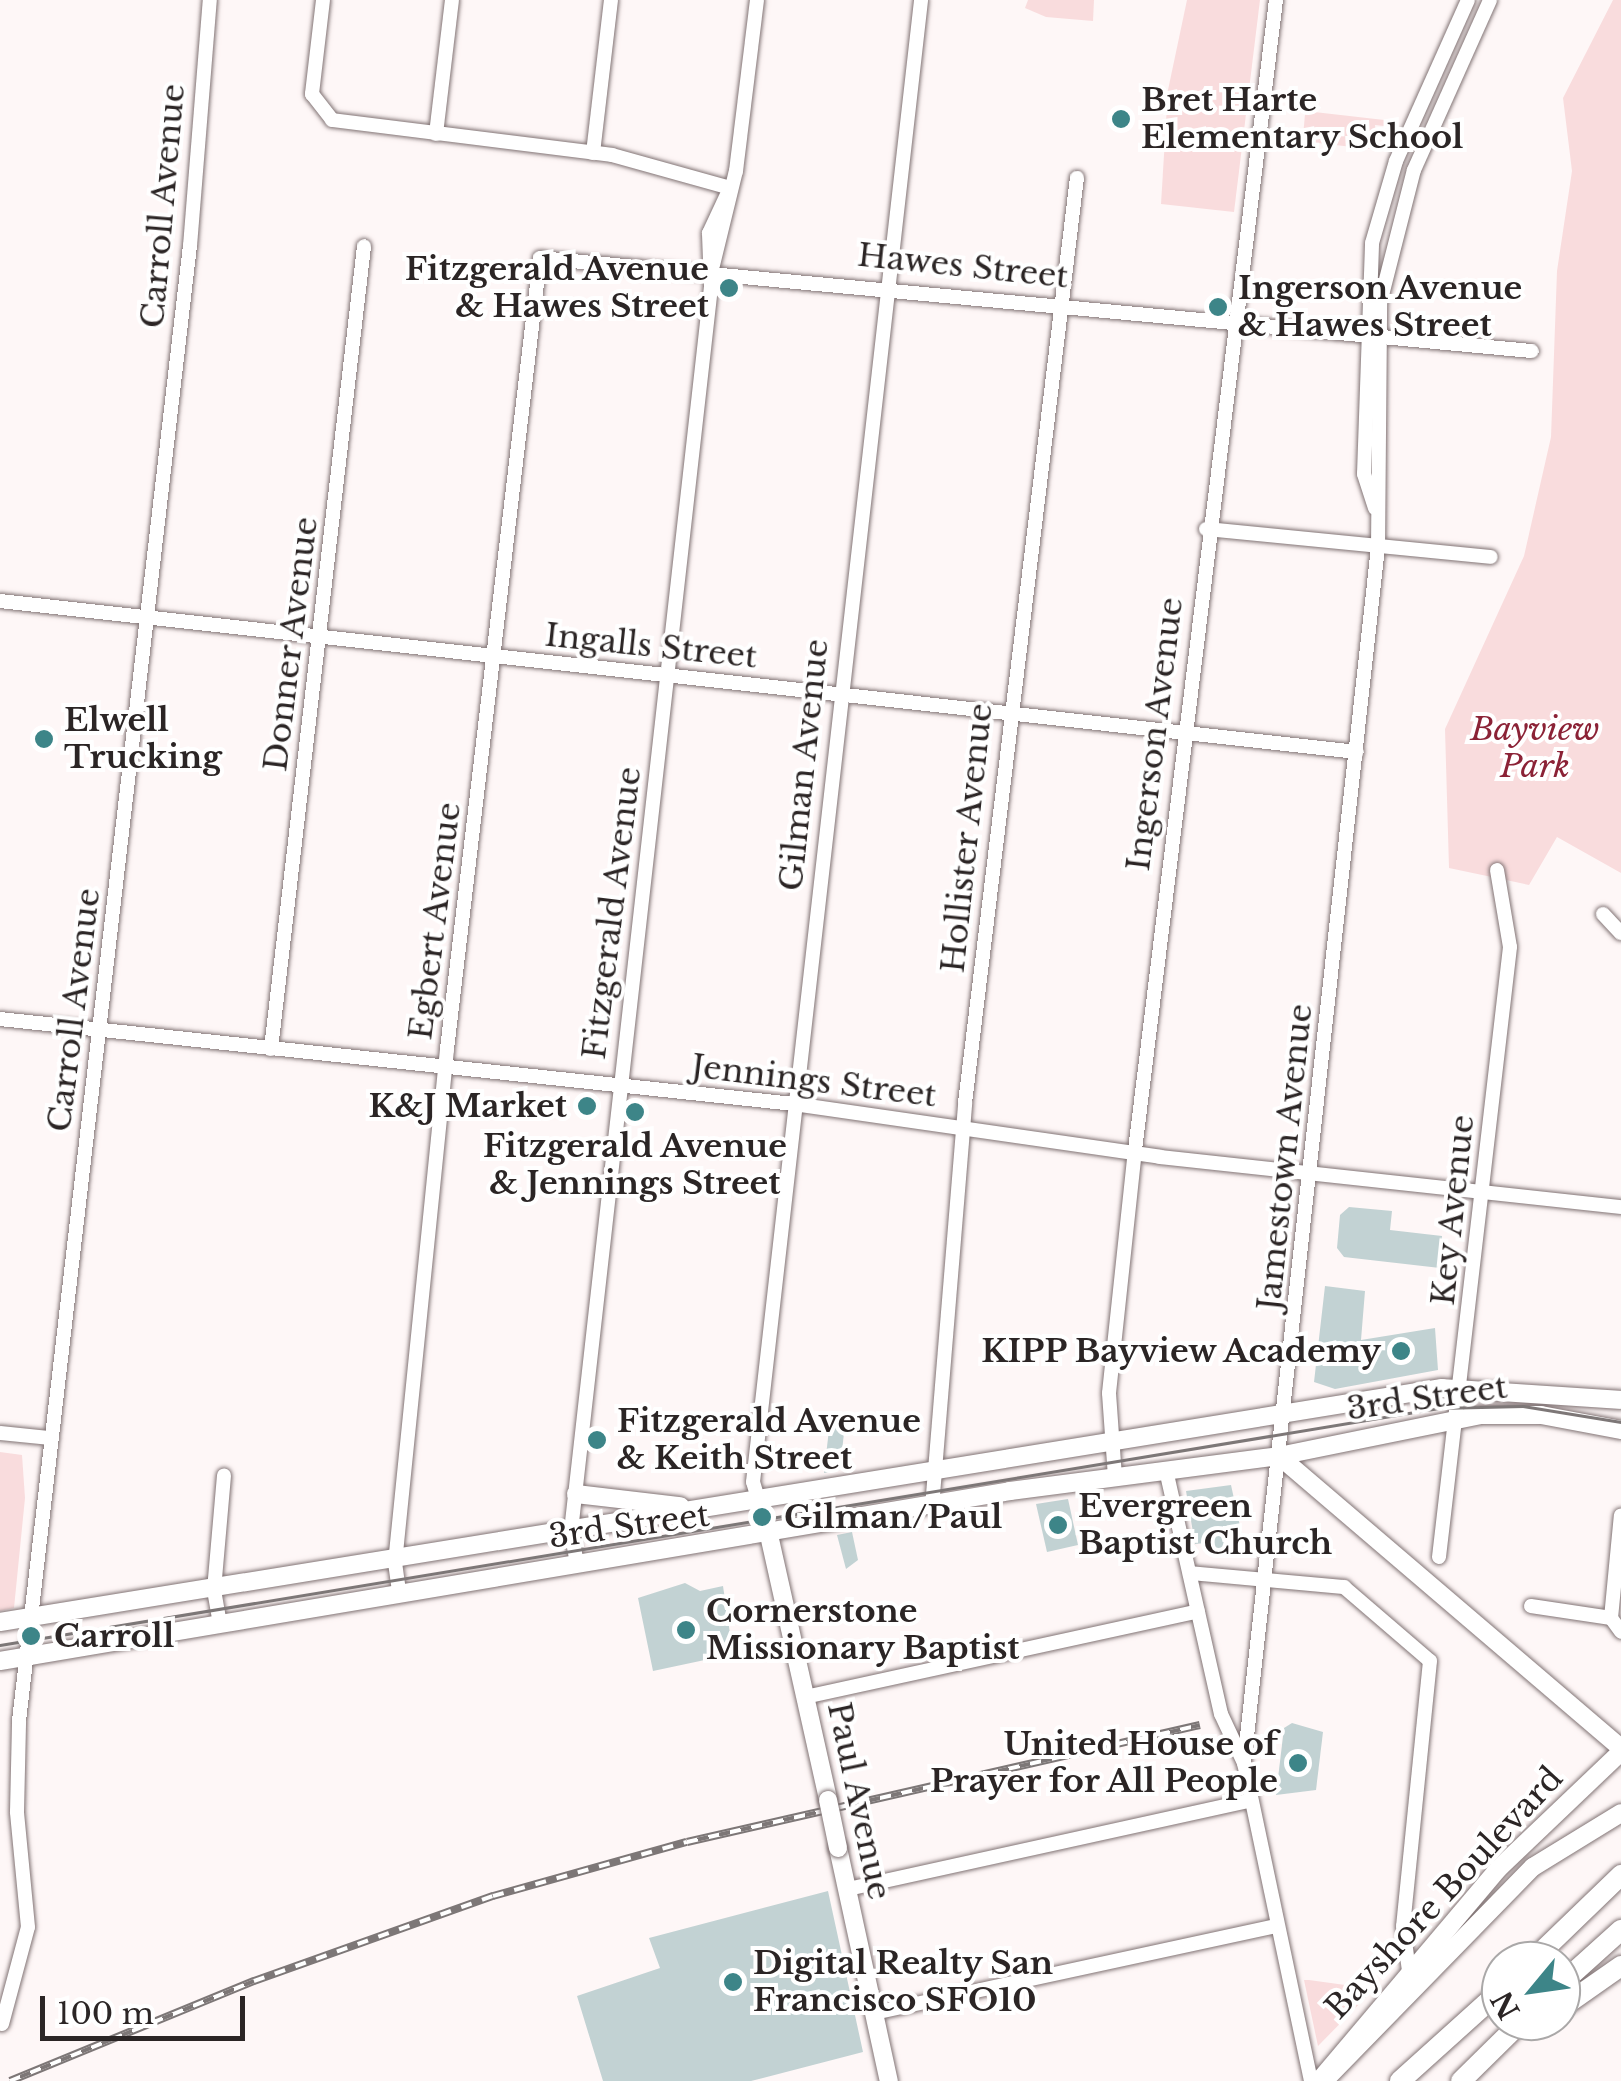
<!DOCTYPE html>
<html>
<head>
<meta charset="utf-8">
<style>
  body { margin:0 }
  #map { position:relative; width:1621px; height:2081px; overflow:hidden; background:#fef7f7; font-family:"Libre Baskerville",serif }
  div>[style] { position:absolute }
  .green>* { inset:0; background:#f9dcdd }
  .building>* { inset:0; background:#c2d2d3 }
  .roads { filter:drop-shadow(0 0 2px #817374) drop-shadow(0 0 2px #817374) }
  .minor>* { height:14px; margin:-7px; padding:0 7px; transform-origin:7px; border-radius:7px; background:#fff }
  .major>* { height:18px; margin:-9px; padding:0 9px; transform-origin:9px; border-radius:9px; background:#fff }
  .highway>* { height:20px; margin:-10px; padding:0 10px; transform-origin:10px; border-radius:10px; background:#fff }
  .tram>* { height:2.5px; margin:-1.25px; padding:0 1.25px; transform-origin:1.25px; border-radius:1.25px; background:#7d7777 }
  .rail>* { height:8px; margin-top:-4px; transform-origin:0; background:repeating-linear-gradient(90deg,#fff 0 11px,#7d7777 0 22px); box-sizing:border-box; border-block:2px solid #7d7777 }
  .bridges { filter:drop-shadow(0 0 2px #817374) drop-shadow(0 0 2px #817374) }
  .major-bridge>* { height:18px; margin:-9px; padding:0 9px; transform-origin:9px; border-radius:9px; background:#fff }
  .dots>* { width:28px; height:28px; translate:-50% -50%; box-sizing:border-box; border:5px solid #fff; border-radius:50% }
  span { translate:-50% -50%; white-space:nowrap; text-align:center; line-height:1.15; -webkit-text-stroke:8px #fff; paint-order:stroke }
  .poi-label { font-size:32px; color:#2b2525; font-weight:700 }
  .left { translate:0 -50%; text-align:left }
  .right { translate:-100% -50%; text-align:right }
  .street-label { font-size:32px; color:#2b2525 }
  .park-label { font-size:32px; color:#8b2236; font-style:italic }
  .north { position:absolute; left:1481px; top:1941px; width:100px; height:100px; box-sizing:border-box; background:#fff; border:2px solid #aaa8a8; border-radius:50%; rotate:241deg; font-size:28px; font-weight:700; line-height:40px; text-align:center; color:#2b2525 }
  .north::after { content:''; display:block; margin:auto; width:35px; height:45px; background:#3d8588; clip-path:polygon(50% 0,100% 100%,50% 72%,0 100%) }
  .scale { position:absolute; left:40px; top:1996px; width:205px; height:45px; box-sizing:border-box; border:5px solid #2b2525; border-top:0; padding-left:12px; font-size:30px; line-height:35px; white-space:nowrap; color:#2b2525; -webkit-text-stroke:8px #fff; paint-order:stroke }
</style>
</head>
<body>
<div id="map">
  <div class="green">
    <i style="clip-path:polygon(1028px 0,1094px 0,1093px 21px,1046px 17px,1025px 8px)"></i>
    <i style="clip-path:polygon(1187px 0,1260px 0,1234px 212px,1161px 204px,1168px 90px)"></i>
    <i style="clip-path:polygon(1613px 0,1621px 0,1621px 873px,1557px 837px,1529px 885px,1449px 868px,1445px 729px,1524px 556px,1551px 437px,1557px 271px,1572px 171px,1563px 98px)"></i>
    <i style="clip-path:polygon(1288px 109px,1393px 121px,1393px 127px,1375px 125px,1378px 150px,1284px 139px,1303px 137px,1305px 114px)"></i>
    <i style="clip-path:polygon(0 1452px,22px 1455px,25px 1498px,14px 1608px,0 1611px)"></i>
    <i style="clip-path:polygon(1304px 1980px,1309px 1980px,1374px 1989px,1318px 2046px)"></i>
  </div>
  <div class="building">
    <i style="clip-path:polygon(1349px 1207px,1392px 1211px,1390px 1230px,1442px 1236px,1440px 1268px,1344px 1257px,1337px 1248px,1340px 1215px)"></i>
    <i style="clip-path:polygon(1325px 1286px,1365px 1291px,1361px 1340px,1435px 1328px,1438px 1370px,1335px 1389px,1314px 1382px)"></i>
    <i style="clip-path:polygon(831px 1412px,846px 1414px,840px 1470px,824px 1473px)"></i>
    <i style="clip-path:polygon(1231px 1485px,1245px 1549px,1215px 1553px,1214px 1542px,1195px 1544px,1186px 1491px)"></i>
    <i style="clip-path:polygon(1068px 1499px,1078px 1545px,1047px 1552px,1036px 1504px)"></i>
    <i style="clip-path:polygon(852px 1532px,858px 1560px,846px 1569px,837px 1535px)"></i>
    <i style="clip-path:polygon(685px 1583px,700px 1591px,723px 1586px,733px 1654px,653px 1671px,638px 1598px)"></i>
    <i style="clip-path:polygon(1292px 1723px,1323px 1732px,1316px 1790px,1276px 1795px,1284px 1728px)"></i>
    <i style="clip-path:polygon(828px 1891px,863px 2052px,751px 2081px,603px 2081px,577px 1996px,660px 1968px,649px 1938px)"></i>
  </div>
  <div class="roads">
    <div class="minor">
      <i style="left:323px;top:0;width:95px;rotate:96.7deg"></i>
      <i style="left:312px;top:94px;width:33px;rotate:52deg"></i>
      <i style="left:332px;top:120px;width:282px;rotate:7.1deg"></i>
      <i style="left:612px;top:155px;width:123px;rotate:15.6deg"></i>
      <i style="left:436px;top:134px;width:135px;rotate:-83.2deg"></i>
      <i style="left:593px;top:153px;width:154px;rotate:-83.3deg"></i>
      <i style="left:713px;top:265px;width:97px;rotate:-76.3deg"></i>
      <i style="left:736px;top:171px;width:172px;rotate:-83deg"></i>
      <i style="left:1375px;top:508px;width:36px;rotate:-108deg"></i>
      <i style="left:1364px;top:474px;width:231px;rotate:-88deg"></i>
      <i style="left:1372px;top:243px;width:85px;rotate:-73.7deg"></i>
      <i style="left:1396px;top:161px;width:176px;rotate:-65.9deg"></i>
      <i style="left:1206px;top:529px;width:286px;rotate:5.6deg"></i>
      <i style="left:0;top:601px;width:1365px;rotate:6.35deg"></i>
      <i style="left:1603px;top:914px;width:26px;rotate:47deg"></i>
      <i style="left:0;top:1019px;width:799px;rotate:6.11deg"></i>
      <i style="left:794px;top:1104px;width:370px;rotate:8.2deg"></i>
      <i style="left:1160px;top:1157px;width:464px;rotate:6.2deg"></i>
      <i style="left:271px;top:1049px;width:808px;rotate:-83.39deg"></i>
      <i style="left:0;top:1433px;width:49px;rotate:5.8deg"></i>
      <i style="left:1166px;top:1470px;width:250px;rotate:77.3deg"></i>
      <i style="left:1221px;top:1714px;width:54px;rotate:64.9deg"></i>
      <i style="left:1115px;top:1477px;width:84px;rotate:-94.1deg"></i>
      <i style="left:1109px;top:1393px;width:244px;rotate:-83.9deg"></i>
      <i style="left:1135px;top:1150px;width:1159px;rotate:-83.01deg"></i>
      <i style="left:932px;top:1507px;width:405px;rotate:-85.3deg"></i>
      <i style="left:965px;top:1103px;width:932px;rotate:-83.1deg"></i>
      <i style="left:769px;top:1535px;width:55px;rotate:-106.8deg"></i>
      <i style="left:753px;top:1482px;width:1491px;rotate:-83.53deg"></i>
      <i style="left:1439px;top:1557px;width:614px;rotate:-83.36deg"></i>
      <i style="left:1510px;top:947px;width:78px;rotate:-99.6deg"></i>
      <i style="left:577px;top:1564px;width:34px;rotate:-100deg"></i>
      <i style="left:571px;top:1531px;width:1253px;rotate:-83.58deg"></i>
      <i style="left:711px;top:286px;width:53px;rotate:-92.2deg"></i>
      <i style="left:709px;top:233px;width:50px;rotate:-65deg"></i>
      <i style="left:1190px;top:1573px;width:155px;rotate:5.2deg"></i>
      <i style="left:1344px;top:1587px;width:113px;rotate:40.7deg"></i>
      <i style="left:1430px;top:1661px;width:266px;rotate:95.8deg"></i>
      <i style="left:1403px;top:1926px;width:45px;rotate:82.4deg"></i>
      <i style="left:399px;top:1591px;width:28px;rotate:-98deg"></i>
      <i style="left:395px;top:1563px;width:517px;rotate:-84.22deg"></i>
      <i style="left:447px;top:1049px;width:796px;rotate:-83.29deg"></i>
      <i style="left:540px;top:258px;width:996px;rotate:5.36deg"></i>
      <i style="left:1531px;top:1606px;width:81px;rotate:8.5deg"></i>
      <i style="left:1611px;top:1618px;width:17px;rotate:54deg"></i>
      <i style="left:1611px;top:1618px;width:103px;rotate:-84.5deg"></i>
      <i style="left:220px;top:1624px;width:35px;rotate:-100deg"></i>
      <i style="left:214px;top:1590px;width:115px;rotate:-85deg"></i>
      <i style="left:805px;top:1697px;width:402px;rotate:-12.3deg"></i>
      <i style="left:848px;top:1889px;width:410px;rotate:-12.4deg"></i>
      <i style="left:874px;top:2013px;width:412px;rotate:-12.2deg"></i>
      <i style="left:2px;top:2024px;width:100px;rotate:-75deg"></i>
      <i style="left:28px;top:1927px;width:116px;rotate:-95.5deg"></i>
      <i style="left:17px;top:1812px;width:91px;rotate:-88.7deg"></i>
      <i style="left:19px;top:1721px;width:1485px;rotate:-83.39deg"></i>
      <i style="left:190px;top:246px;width:247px;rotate:-85.4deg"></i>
      <i style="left:1311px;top:2081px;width:325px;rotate:-101.9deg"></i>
      <i style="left:1244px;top:1763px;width:1222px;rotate:-83.71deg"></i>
      <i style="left:1378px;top:548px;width:245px;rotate:-89.5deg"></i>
      <i style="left:1380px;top:303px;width:137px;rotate:-75.7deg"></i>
      <i style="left:1414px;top:170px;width:186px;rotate:-65.9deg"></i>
    </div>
    <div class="major">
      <i style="left:1279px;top:1456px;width:450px;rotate:40.5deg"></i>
      <i style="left:576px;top:1494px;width:105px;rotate:6.6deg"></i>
      <i style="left:769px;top:1535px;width:271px;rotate:77.4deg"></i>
      <i style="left:0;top:1622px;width:1461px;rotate:-9.22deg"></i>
      <i style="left:1442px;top:1388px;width:179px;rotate:3.8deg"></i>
      <i style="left:0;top:1661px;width:1024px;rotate:-9.55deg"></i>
      <i style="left:1010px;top:1491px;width:271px;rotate:-7.4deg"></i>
      <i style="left:1279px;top:1456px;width:205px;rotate:-11.5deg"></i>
      <i style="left:1480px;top:1415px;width:61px"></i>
      <i style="left:1541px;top:1415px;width:81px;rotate:10.6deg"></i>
      <i style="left:838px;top:1848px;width:239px;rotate:77.7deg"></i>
      <i style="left:1319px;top:2081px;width:277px;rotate:-49.8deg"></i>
      <i style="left:1498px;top:1869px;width:170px;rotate:-43.6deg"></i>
      <i style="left:1324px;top:2081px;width:299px;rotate:-45.7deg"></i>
      <i style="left:1533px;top:1867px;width:103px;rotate:-31.5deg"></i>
    </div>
    <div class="highway">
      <i style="left:1532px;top:1961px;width:124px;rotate:-44deg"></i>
      <i style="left:1561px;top:1984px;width:81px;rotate:-42deg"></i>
      <i style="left:1561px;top:2008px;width:73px;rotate:-35deg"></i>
      <i style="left:1400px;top:2081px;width:136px;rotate:-42deg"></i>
      <i style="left:1461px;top:2081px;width:86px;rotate:-44.5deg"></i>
    </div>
  </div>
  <div class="tram">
    <i style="left:0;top:1645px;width:1458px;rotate:-9.35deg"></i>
    <i style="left:1439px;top:1408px;width:84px;rotate:-1.4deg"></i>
    <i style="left:1523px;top:1406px;width:99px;rotate:9.3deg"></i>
  </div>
  <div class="rail">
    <i style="left:10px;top:2081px;width:264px;rotate:-22.3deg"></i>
    <i style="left:254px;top:1981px;width:254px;rotate:-19.6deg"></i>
    <i style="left:493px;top:1896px;width:201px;rotate:-15.6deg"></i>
    <i style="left:687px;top:1842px;width:526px;rotate:-12.85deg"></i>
  </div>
  <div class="bridges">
    <div class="major-bridge">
      <i style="left:828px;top:1800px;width:49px;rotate:78.2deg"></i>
    </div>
  </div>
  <div class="dots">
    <i style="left:1121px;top:119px;background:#3d8588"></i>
    <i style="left:729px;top:288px;background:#3d8588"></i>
    <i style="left:1218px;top:307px;background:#3d8588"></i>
    <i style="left:44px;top:739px;background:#3d8588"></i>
    <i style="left:587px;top:1106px;background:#3d8588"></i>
    <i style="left:635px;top:1112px;background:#3d8588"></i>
    <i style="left:1401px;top:1351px;background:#3d8588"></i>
    <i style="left:597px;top:1440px;background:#3d8588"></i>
    <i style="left:762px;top:1517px;background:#3d8588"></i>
    <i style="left:1058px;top:1525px;background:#3d8588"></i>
    <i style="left:686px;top:1630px;background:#3d8588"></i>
    <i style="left:31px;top:1636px;background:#3d8588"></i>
    <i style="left:1298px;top:1763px;background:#3d8588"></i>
    <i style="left:733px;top:1982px;background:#3d8588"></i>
  </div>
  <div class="poi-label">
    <span class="left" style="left:1141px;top:119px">Bret Harte<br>Elementary School</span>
    <span class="right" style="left:709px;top:288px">Fitzgerald Avenue<br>&amp; Hawes Street</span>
    <span class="left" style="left:1238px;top:307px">Ingerson Avenue<br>&amp; Hawes Street</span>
    <span class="left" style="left:64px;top:739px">Elwell<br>Trucking</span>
    <span class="right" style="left:567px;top:1106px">K&amp;J Market</span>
    <span style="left:635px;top:1165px">Fitzgerald Avenue<br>&amp; Jennings Street</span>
    <span class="right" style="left:1381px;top:1351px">KIPP Bayview Academy</span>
    <span class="left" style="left:617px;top:1440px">Fitzgerald Avenue<br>&amp; Keith Street</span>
    <span class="left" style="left:1078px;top:1525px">Evergreen<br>Baptist Church</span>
    <span class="left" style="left:784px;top:1517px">Gilman/Paul</span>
    <span class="left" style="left:706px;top:1630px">Cornerstone<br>Missionary Baptist</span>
    <span class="left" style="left:54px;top:1636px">Carroll</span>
    <span class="right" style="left:1278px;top:1763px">United House of<br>Prayer for All People</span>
    <span class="left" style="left:753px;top:1982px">Digital Realty San<br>Francisco SFO10</span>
  </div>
  <div class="street-label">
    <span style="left:163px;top:206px;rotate:-85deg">Carroll Avenue</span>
    <span style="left:963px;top:266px;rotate:6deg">Hawes Street</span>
    <span style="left:291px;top:644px;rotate:-83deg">Donner Avenue</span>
    <span style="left:651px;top:646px;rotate:6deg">Ingalls Street</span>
    <span style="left:1155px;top:734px;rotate:-83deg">Ingerson Avenue</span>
    <span style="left:804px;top:765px;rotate:-84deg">Gilman Avenue</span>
    <span style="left:967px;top:838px;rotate:-84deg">Hollister Avenue</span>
    <span style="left:612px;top:913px;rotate:-83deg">Fitzgerald Avenue</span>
    <span style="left:435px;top:921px;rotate:-83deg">Egbert Avenue</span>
    <span style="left:74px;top:1010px;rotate:-83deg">Carroll Avenue</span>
    <span style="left:814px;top:1081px;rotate:7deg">Jennings Street</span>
    <span style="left:1285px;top:1157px;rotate:-84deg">Jamestown Avenue</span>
    <span style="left:1453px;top:1210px;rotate:-84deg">Key Avenue</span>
    <span style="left:1427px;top:1398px;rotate:-8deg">3rd Street</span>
    <span style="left:629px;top:1526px;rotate:-8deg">3rd Street</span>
    <span style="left:859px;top:1801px;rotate:78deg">Paul Avenue</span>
    <span style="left:1444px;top:1893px;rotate:-47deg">Bayshore Boulevard</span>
  </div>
  <div class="park-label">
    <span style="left:1535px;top:748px">Bayview<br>Park</span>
  </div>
  <div class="north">N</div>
  <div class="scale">100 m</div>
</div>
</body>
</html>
